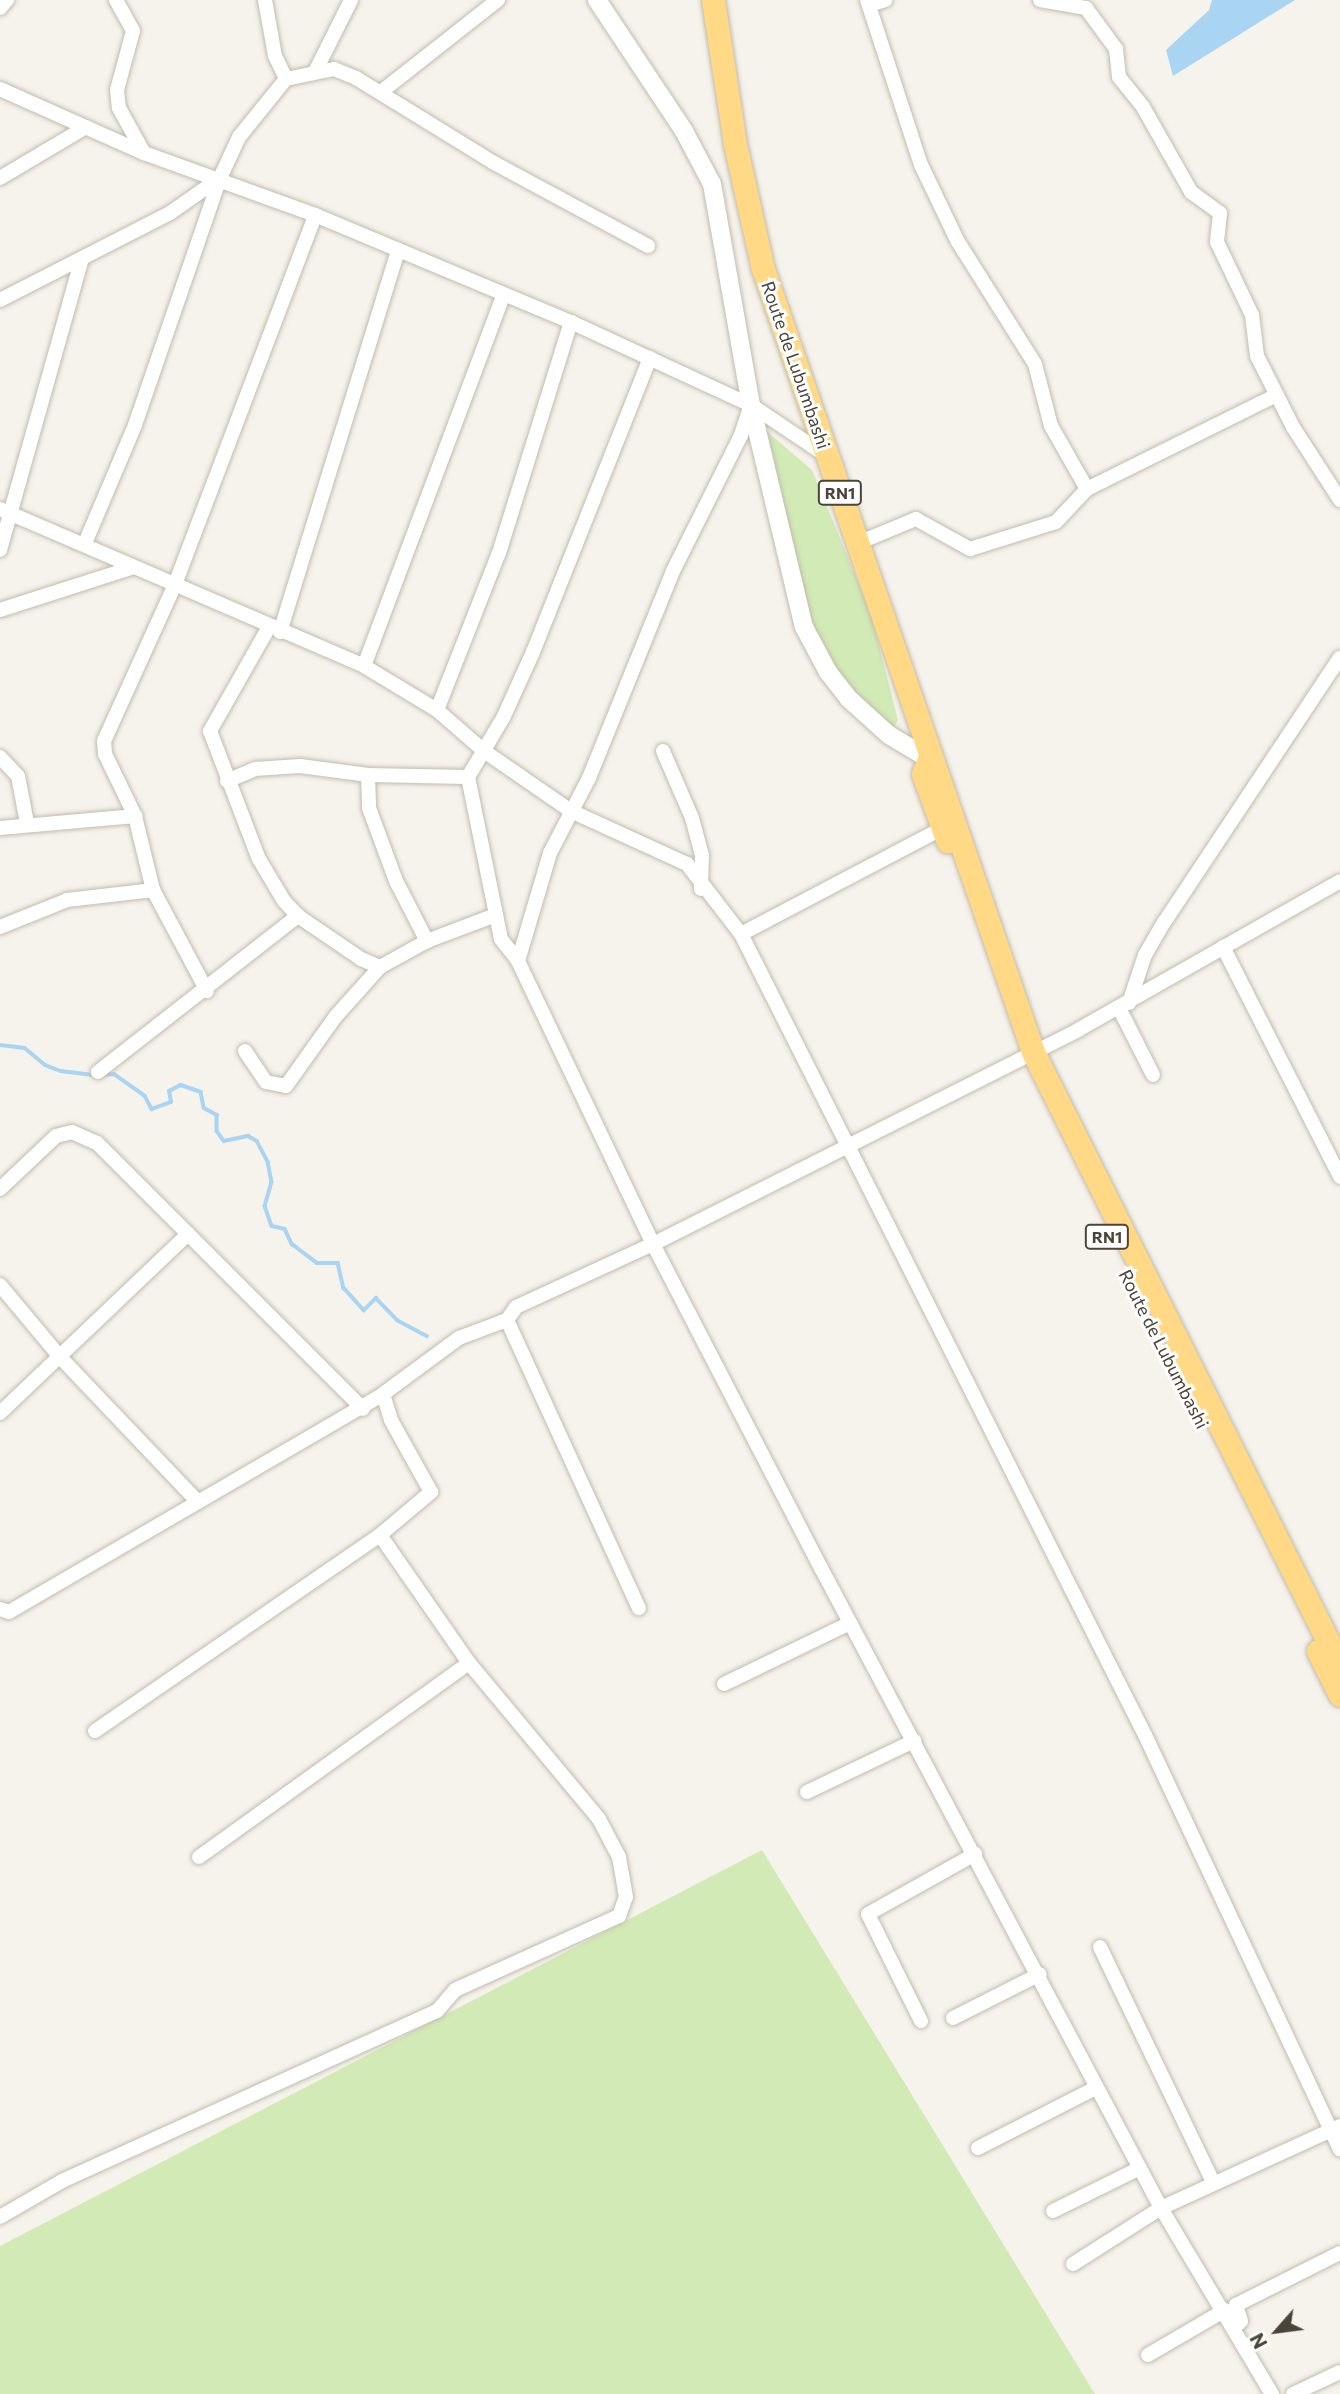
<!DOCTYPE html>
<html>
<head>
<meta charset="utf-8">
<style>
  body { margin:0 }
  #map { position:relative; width:1340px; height:2394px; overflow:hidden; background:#f6f3ec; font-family:Commissioner,sans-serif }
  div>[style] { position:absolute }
  .green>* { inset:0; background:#d2eab5 }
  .water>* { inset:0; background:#a9d4f2 }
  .stream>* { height:3.5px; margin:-1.75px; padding:0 1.75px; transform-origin:1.75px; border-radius:1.75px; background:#a9d4f2 }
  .roads { filter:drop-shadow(0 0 2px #c2bbae) drop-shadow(0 0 2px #c2bbae) }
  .minor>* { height:14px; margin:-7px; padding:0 7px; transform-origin:7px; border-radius:7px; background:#fff }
  .tertiary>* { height:18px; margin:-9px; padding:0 9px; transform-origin:9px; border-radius:9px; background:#fff }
  .trunk>* { height:23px; margin:-11.5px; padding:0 11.5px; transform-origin:11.5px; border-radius:11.5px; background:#ffd985 }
  span { translate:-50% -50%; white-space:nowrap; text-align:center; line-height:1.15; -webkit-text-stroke:6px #fff; paint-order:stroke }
  .shield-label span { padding:2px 5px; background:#fff; border:2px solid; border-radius:5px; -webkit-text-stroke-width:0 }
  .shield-label { font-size:16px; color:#4b4439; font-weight:700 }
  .street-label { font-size:18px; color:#4b4439 }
  .north { position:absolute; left:1242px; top:2296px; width:70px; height:70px; -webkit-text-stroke:5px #fff; paint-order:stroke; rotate:242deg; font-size:19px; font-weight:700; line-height:28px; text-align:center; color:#4b4439 }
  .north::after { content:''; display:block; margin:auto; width:24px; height:32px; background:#4b4439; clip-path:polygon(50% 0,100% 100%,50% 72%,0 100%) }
</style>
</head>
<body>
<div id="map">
  <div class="green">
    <i style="clip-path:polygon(763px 428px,812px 470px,871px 614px,898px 720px,892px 731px,845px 691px,805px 624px)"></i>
    <i style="clip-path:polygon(762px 1850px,1095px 2394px,0 2394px,0 2246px)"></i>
  </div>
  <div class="water">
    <i style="clip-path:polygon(1212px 0,1295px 0,1173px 76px,1166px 50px,1209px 10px)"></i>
  </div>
  <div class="stream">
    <i style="left:0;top:1045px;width:25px;rotate:7deg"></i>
    <i style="left:25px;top:1048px;width:26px;rotate:40deg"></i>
    <i style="left:45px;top:1065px;width:17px;rotate:21deg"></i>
    <i style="left:61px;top:1071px;width:34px;rotate:7deg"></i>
    <i style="left:102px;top:1075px;width:12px;rotate:-5deg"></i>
    <i style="left:114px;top:1074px;width:38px;rotate:35deg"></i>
    <i style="left:145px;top:1096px;width:15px;rotate:62deg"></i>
    <i style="left:152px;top:1109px;width:20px;rotate:-20deg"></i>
    <i style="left:171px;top:1102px;width:11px;rotate:-100deg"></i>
    <i style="left:169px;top:1091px;width:13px;rotate:-27deg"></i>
    <i style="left:181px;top:1085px;width:21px;rotate:19deg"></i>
    <i style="left:201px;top:1092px;width:16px;rotate:79deg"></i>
    <i style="left:204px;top:1108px;width:15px;rotate:28deg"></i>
    <i style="left:217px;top:1115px;width:16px;rotate:90deg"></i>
    <i style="left:217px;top:1131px;width:12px;rotate:55deg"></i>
    <i style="left:224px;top:1141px;width:25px;rotate:-12deg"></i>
    <i style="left:248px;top:1136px;width:10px;rotate:29deg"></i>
    <i style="left:257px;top:1141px;width:24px;rotate:62deg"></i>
    <i style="left:268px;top:1162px;width:20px;rotate:79deg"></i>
    <i style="left:272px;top:1182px;width:25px;rotate:106deg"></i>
    <i style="left:265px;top:1206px;width:21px;rotate:71deg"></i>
    <i style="left:272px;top:1226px;width:13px;rotate:13deg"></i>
    <i style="left:285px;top:1229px;width:17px;rotate:65deg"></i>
    <i style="left:292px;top:1244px;width:31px;rotate:37deg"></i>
    <i style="left:317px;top:1263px;width:21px"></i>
    <i style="left:338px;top:1263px;width:26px;rotate:77deg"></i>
    <i style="left:344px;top:1288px;width:30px;rotate:48deg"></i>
    <i style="left:364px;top:1310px;width:17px;rotate:-45deg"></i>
    <i style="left:376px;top:1298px;width:30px;rotate:46deg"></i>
    <i style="left:397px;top:1320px;width:34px;rotate:28deg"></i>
  </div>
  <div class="roads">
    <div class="minor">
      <i style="left:116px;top:0;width:35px;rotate:61deg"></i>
      <i style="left:133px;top:31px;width:61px;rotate:105.2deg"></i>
      <i style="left:117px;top:90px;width:18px;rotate:84deg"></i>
      <i style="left:119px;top:108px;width:51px;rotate:60.9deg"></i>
      <i style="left:265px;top:0;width:57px;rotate:79.9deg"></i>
      <i style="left:275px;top:56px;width:25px;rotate:64deg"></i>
      <i style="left:1040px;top:0;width:47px;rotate:9.9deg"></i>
      <i style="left:1086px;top:8px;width:51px;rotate:53.8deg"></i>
      <i style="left:1116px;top:49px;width:28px;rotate:84deg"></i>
      <i style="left:1119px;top:77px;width:38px;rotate:51deg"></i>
      <i style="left:1143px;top:107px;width:98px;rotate:60.5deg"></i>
      <i style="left:1191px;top:192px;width:36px;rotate:36deg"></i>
      <i style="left:1220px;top:213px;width:29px;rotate:96deg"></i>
      <i style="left:1217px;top:242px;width:81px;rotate:64.4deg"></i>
      <i style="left:1252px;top:315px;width:41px;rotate:83deg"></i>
      <i style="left:1257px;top:356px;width:80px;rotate:63.1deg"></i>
      <i style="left:1293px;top:427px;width:87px;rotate:57.2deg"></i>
      <i style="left:869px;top:5px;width:17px;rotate:-17deg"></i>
      <i style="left:0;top:8px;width:11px;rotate:-49deg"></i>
      <i style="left:316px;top:70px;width:78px;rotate:-63.4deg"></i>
      <i style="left:0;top:89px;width:158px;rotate:24deg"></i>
      <i style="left:144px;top:153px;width:182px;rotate:19.9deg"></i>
      <i style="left:315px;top:215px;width:277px;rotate:22.7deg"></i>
      <i style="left:571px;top:322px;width:198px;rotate:24.8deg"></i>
      <i style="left:751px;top:405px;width:92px;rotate:33.9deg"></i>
      <i style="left:381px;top:92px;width:149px;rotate:-38.2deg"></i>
      <i style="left:0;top:178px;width:100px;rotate:-30.7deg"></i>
      <i style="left:0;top:300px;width:191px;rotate:-27.1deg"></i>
      <i style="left:170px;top:213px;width:61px;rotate:-35deg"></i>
      <i style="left:650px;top:358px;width:316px;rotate:111.7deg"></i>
      <i style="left:533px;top:652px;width:72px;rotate:114.4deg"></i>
      <i style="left:503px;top:718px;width:69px;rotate:120.7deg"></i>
      <i style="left:468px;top:777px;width:165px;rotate:78.5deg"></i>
      <i style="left:501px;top:939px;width:28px;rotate:52deg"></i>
      <i style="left:518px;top:961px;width:314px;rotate:64.5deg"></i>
      <i style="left:653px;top:1244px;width:365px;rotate:62.6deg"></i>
      <i style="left:821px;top:1568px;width:725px;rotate:62.02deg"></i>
      <i style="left:1161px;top:2208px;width:197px;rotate:-24.6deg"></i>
      <i style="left:1087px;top:489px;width:211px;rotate:-26.4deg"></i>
      <i style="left:0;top:509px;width:396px;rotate:23.3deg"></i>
      <i style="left:364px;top:666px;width:85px;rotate:31.1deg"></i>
      <i style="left:437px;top:710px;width:62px;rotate:41.1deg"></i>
      <i style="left:484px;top:751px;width:106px;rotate:34.6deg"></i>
      <i style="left:571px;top:811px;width:128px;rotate:24.6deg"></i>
      <i style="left:687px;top:864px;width:88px;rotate:52.4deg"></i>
      <i style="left:741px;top:934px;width:897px;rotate:63.24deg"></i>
      <i style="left:1145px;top:1735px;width:458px;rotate:64.8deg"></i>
      <i style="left:85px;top:543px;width:128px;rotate:-67deg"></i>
      <i style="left:135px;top:425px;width:261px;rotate:-71deg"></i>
      <i style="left:220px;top:178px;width:45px;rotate:-65.1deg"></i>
      <i style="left:239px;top:137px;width:75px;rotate:-51deg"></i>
      <i style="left:286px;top:79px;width:49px;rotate:-11.8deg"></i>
      <i style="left:334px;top:69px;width:24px;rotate:22deg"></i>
      <i style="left:356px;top:78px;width:162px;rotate:31.6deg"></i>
      <i style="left:494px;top:163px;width:175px;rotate:28.3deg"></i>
      <i style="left:858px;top:543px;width:63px;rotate:-22.5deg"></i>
      <i style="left:916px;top:519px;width:62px;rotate:29.1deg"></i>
      <i style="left:970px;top:549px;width:90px;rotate:-17.4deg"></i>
      <i style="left:1056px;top:522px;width:45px;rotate:-46.8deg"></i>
      <i style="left:1087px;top:489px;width:73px;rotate:-119.7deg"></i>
      <i style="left:1051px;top:426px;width:64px;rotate:-104.5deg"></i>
      <i style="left:1035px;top:364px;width:146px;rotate:-122.2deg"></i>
      <i style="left:957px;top:240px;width:83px;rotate:-115.6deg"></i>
      <i style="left:921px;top:165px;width:174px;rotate:-108.1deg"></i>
      <i style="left:0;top:550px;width:302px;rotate:-74.3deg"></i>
      <i style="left:0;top:610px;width:138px;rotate:-17.8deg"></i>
      <i style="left:269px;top:627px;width:120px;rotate:119.6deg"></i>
      <i style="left:210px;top:731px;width:137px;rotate:69.1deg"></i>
      <i style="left:259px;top:859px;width:49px;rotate:59.2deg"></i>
      <i style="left:284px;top:901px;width:21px;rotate:47deg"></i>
      <i style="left:298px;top:916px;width:76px;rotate:34.3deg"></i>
      <i style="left:361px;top:959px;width:21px;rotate:23deg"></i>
      <i style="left:380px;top:967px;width:54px;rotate:-29deg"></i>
      <i style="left:280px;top:632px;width:400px;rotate:-72.8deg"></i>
      <i style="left:364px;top:666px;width:394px;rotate:-69.4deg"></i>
      <i style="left:437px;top:710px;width:169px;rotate:-68.5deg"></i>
      <i style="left:499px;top:553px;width:242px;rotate:-72.7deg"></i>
      <i style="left:663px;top:751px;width:73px;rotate:66.6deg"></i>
      <i style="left:692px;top:818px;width:38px;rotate:75deg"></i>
      <i style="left:702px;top:855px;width:34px;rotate:92deg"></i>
      <i style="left:0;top:757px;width:26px;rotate:47deg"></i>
      <i style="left:18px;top:776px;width:48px;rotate:79.2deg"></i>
      <i style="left:368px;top:775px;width:33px;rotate:88deg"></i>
      <i style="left:369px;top:808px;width:78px;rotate:69.7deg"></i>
      <i style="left:396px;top:881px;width:68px;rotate:62.7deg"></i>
      <i style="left:427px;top:941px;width:71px;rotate:-20.7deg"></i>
      <i style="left:227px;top:781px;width:30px;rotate:-23deg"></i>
      <i style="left:255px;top:769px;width:45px;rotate:-3.8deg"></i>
      <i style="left:300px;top:766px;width:69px;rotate:7.5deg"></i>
      <i style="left:368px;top:775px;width:100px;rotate:1.1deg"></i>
      <i style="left:0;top:828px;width:136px;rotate:-5.1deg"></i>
      <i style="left:0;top:927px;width:72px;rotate:-21.9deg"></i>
      <i style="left:67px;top:900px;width:87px;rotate:-6.6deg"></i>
      <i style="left:741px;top:934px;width:228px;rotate:-27.7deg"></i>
      <i style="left:1223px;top:947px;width:258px;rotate:63deg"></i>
      <i style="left:518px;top:961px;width:113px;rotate:-73.5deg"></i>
      <i style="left:550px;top:853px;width:85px;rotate:-62.5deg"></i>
      <i style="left:589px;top:778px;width:223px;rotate:-67.9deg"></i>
      <i style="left:673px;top:571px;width:152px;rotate:-63.4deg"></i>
      <i style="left:741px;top:435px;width:32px;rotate:-72deg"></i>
      <i style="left:207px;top:991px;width:115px;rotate:-118.1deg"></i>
      <i style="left:153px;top:890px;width:76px;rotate:-103.7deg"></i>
      <i style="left:135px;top:816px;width:69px;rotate:-115.8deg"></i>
      <i style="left:105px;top:754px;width:13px;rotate:-94deg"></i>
      <i style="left:104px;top:741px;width:169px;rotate:-65.6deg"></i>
      <i style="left:174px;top:587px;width:398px;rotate:-69.2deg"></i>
      <i style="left:1129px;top:1003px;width:51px;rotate:-71.6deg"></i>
      <i style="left:1145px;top:955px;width:39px;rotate:-60deg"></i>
      <i style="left:1165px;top:921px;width:316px;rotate:-56.4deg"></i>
      <i style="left:1119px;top:1008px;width:75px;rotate:63.1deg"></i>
      <i style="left:245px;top:1051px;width:37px;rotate:56deg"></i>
      <i style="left:266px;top:1082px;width:20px;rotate:11deg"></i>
      <i style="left:286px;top:1086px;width:86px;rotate:-54.5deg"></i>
      <i style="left:336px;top:1016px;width:66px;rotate:-48.1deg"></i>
      <i style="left:98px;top:1072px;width:254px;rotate:-38deg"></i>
      <i style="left:0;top:1189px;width:77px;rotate:-43.4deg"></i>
      <i style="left:56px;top:1136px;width:16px;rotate:-14deg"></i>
      <i style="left:72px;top:1132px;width:27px;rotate:24deg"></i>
      <i style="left:97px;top:1143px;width:376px;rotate:45deg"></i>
      <i style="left:0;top:1285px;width:94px;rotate:50.2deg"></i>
      <i style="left:60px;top:1357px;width:200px;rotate:46.4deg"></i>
      <i style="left:507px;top:1320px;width:317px;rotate:65.4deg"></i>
      <i style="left:0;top:1413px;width:260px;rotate:-43.6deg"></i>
      <i style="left:0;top:1609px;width:9px;rotate:18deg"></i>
      <i style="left:9px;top:1612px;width:433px;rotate:-30.2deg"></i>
      <i style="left:724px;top:1684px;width:140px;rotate:-25.8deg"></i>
      <i style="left:95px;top:1731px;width:346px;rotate:-34.5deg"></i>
      <i style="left:807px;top:1792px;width:119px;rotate:-25.5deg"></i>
      <i style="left:199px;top:1857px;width:332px;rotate:-35.7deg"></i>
      <i style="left:1100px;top:1947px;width:261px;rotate:64.3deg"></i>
      <i style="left:953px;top:2018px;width:97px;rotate:-26.8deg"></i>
      <i style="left:921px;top:2021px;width:119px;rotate:-116.4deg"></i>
      <i style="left:868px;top:1914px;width:123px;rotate:-29.3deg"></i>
      <i style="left:978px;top:2148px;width:132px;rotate:-27deg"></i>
      <i style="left:1053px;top:2211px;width:97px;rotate:-26.3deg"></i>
      <i style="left:0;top:2217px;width:72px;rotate:-30.1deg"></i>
      <i style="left:62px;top:2181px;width:412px;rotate:-24.4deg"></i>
      <i style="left:437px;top:2011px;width:28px;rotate:-49deg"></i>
      <i style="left:455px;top:1990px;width:180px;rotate:-24.3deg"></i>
      <i style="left:619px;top:1916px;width:20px;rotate:-70deg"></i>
      <i style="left:626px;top:1897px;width:41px;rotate:-99.9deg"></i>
      <i style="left:619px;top:1857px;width:43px;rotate:-117.8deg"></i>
      <i style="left:599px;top:1819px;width:203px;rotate:-129.8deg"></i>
      <i style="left:469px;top:1663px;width:156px;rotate:-124.8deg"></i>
      <i style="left:380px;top:1535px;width:67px;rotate:-40.1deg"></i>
      <i style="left:431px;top:1492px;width:82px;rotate:-119.1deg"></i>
      <i style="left:391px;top:1420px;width:27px;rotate:-107deg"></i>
      <i style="left:383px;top:1394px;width:94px;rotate:-36.4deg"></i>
      <i style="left:459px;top:1338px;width:51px;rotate:-20.6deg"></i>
      <i style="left:507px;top:1320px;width:16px;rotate:-55deg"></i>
      <i style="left:516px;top:1307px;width:151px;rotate:-24.7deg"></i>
      <i style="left:653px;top:1244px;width:476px;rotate:-26.7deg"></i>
      <i style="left:1078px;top:1030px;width:301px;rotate:-29.6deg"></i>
      <i style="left:1073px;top:2264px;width:104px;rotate:-32.5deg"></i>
      <i style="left:1161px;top:2208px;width:217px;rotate:59.2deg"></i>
      <i style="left:1238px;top:2324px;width:4px;rotate:-45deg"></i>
      <i style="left:1241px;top:2321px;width:17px;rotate:-107deg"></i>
      <i style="left:1236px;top:2305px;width:116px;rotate:-26.6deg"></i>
      <i style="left:1148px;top:2355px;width:89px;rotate:-30.3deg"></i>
      <i style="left:1293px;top:2394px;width:52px;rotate:-25.1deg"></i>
    </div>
    <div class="tertiary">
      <i style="left:597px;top:0;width:157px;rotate:56.4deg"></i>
      <i style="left:684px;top:131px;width:60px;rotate:62.2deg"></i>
      <i style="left:712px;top:184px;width:224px;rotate:80deg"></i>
      <i style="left:751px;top:405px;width:228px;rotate:76.6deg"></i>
      <i style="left:804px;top:627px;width:51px;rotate:61.9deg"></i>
      <i style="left:828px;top:672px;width:33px;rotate:52deg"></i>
      <i style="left:848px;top:698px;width:55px;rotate:42.1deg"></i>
      <i style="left:889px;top:735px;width:47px;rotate:31deg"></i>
    </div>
    <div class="trunk">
      <i style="left:713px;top:0;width:146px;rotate:81.3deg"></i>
      <i style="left:735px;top:144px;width:128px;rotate:77.4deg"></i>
      <i style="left:763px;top:269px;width:828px;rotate:70.97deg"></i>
      <i style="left:1033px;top:1052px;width:686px;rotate:63.4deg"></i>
      <i style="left:929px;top:759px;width:16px;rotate:112deg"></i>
      <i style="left:923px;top:774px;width:72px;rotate:69.8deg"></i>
      <i style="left:1318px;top:1651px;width:49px;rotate:63.4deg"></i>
    </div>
  </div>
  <div class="shield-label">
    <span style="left:840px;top:493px">RN1</span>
    <span style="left:1107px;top:1237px">RN1</span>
  </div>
  <div class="street-label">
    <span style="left:796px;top:365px;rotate:71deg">Route de Lubumbashi</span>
    <span style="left:1164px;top:1349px;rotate:63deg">Route de Lubumbashi</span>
  </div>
  <div class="north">N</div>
</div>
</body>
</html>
